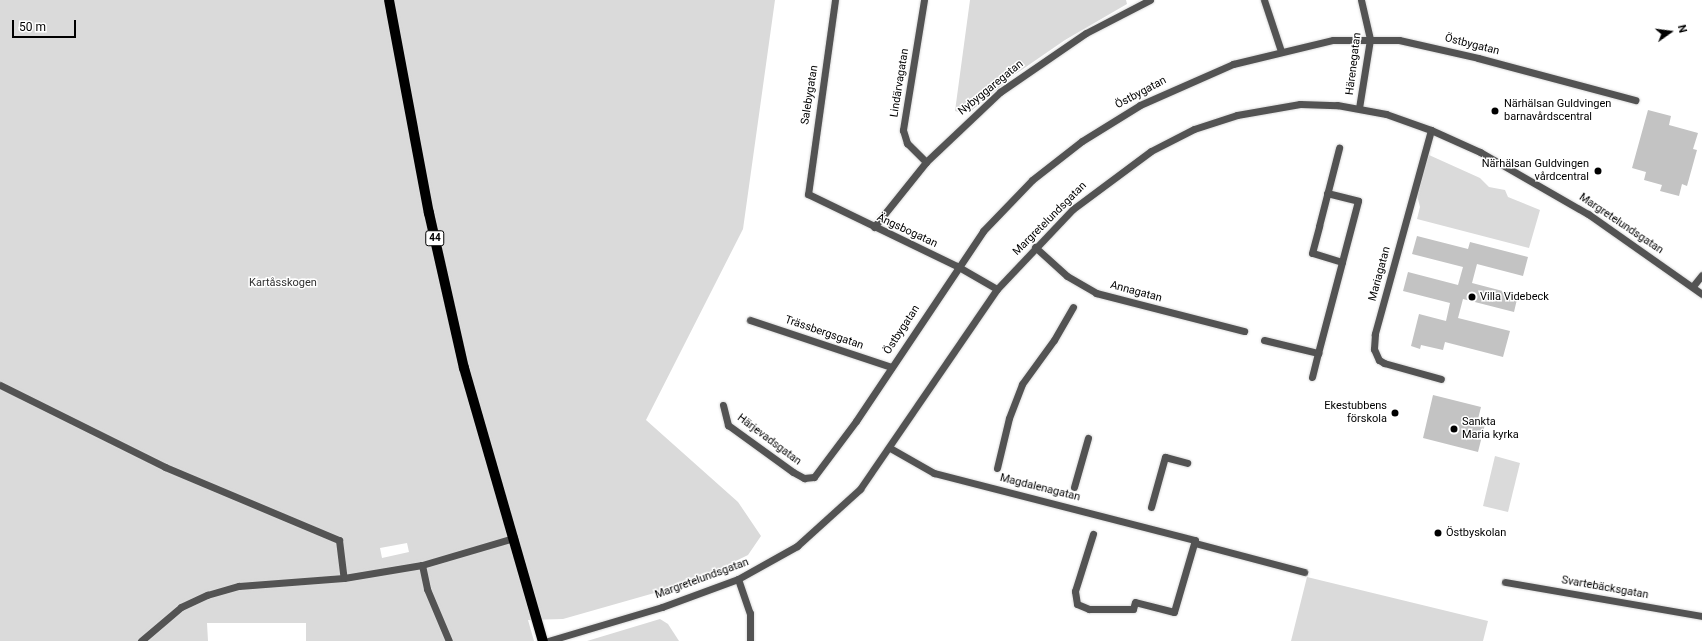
<!DOCTYPE html>
<html>
<head>
<meta charset="utf-8">
<style>
  body { margin:0 }
  #map { position:relative; width:1702px; height:641px; overflow:hidden; background:#fff; font-family:Roboto,sans-serif }
  div>[style] { position:absolute }
  .green>* { inset:0; background:#dadada }
  .building>* { inset:0; background:#c3c3c3 }
  .roads { filter:drop-shadow(0 0 1px #dbdbdb) drop-shadow(0 0 1px #dbdbdb) }
  .street>* { height:7px; margin:-3.5px; padding:0 3.5px; transform-origin:3.5px; border-radius:3.5px; background:#535353 }
  .primary>* { height:10px; margin:-5px; padding:0 5px; transform-origin:5px; border-radius:5px; background:#000 }
  .dots>* { width:11px; height:11px; translate:-50% -50%; box-sizing:border-box; border:2px solid #fff; border-radius:50% }
  span { translate:-50% -50%; white-space:nowrap; text-align:center; line-height:1.15; -webkit-text-stroke:3px #fff; paint-order:stroke }
  .shield-label span { padding:1px 3px; background:#fff; border:1px solid; border-radius:3px; -webkit-text-stroke-width:0 }
  .shield-label { font-size:10px; color:#000; font-weight:700 }
  .street-label { font-size:11px; color:#000 }
  .poi-label { font-size:11px; color:#000 }
  .left { translate:0 -50%; text-align:left }
  .right { translate:-100% -50%; text-align:right }
  .park-label { font-size:11px; color:#313131 }
  .north { position:absolute; left:1650px; top:12px; width:40px; height:40px; -webkit-text-stroke:3px #fff; paint-order:stroke; rotate:76deg; font-size:11px; font-weight:700; line-height:16px; text-align:center; color:#000 }
  .north::after { content:''; display:block; margin:auto; width:14px; height:18px; background:#000; clip-path:polygon(50% 0,100% 100%,50% 72%,0 100%) }
  .scale { position:absolute; left:12px; top:20px; width:64px; height:18px; box-sizing:border-box; border:2px solid #000; border-top:0; padding-left:5px; font-size:12px; line-height:14px; white-space:nowrap; color:#000; -webkit-text-stroke:3px #fff; paint-order:stroke }
</style>
</head>
<body>
<div id="map">
  <div class="green">
    <i style="clip-path:polygon(evenodd,0 0,775px 0,743px 229px,646px 420px,738px 502px,761px 536px,748px 555px,693px 582px,563px 619px,528px 620px,534px 641px,306px 641px,306px 623px,207px 623px,208px 641px,0 641px,0 0,407px 543px,409px 552px,382px 558px,380px 548px,407px 543px)"></i>
    <i style="clip-path:polygon(970px 0,1126px 0,1127px 4px,1065px 40px,1014px 75px,971px 111px,962px 113px,955px 111px)"></i>
    <i style="clip-path:polygon(1429px 155px,1480px 178px,1489px 187px,1505px 190px,1508px 197px,1540px 210px,1529px 248px,1417px 219px,1420px 207px,1416px 191px)"></i>
    <i style="clip-path:polygon(1495px 456px,1520px 463px,1508px 512px,1483px 506px)"></i>
    <i style="clip-path:polygon(1307px 577px,1488px 621px,1483px 641px,1291px 641px)"></i>
    <i style="clip-path:polygon(660px 619px,668px 624px,679px 641px,587px 641px)"></i>
  </div>
  <div class="building">
    <i style="clip-path:polygon(1648px 110px,1671px 116px,1669px 125px,1698px 133px,1693px 149px,1697px 150px,1687px 186px,1682px 184px,1679px 196px,1660px 191px,1662px 185px,1644px 180px,1646px 172px,1632px 168px)"></i>
    <i style="clip-path:polygon(1417px 236px,1468px 249px,1470px 242px,1528px 257px,1523px 276px,1477px 264px,1472px 283px,1518px 295px,1514px 312px,1463px 299px,1458px 318px,1510px 331px,1503px 357px,1445px 342px,1443px 350px,1421px 345px,1420px 349px,1411px 346px,1419px 314px,1446px 321px,1450px 303px,1403px 291px,1408px 272px,1458px 285px,1463px 267px,1412px 254px)"></i>
    <i style="clip-path:polygon(1433px 395px,1481px 407px,1478px 419px,1486px 420px,1478px 452px,1423px 438px)"></i>
  </div>
  <div class="roads">
    <div class="street">
      <i style="left:835px;top:0;width:196px;rotate:97.9deg"></i>
      <i style="left:808px;top:194px;width:165px;rotate:25.8deg"></i>
      <i style="left:957px;top:266px;width:46px;rotate:29.9deg"></i>
      <i style="left:924px;top:0;width:132px;rotate:99.2deg"></i>
      <i style="left:903px;top:130px;width:14px;rotate:73deg"></i>
      <i style="left:907px;top:143px;width:27px;rotate:45deg"></i>
      <i style="left:1264px;top:0;width:54px;rotate:71.6deg"></i>
      <i style="left:1359px;top:108px;width:70px;rotate:-80.9deg"></i>
      <i style="left:1370px;top:39px;width:40px;rotate:-103deg"></i>
      <i style="left:1431px;top:130px;width:212px;rotate:105.4deg"></i>
      <i style="left:1375px;top:334px;width:15px;rotate:94deg"></i>
      <i style="left:1374px;top:349px;width:12px;rotate:66deg"></i>
      <i style="left:1379px;top:360px;width:6px;rotate:31deg"></i>
      <i style="left:1384px;top:363px;width:59px;rotate:15.7deg"></i>
      <i style="left:1327px;top:193px;width:32px;rotate:14deg"></i>
      <i style="left:1358px;top:201px;width:63px;rotate:104.7deg"></i>
      <i style="left:1342px;top:262px;width:31px;rotate:-163deg"></i>
      <i style="left:1312px;top:253px;width:28px;rotate:-75deg"></i>
      <i style="left:1319px;top:226px;width:81px;rotate:-75.6deg"></i>
      <i style="left:874px;top:227px;width:83px;rotate:-51.3deg"></i>
      <i style="left:926px;top:162px;width:102px;rotate:-43.4deg"></i>
      <i style="left:1000px;top:92px;width:104px;rotate:-34.5deg"></i>
      <i style="left:1086px;top:33px;width:72px;rotate:-27.3deg"></i>
      <i style="left:1035px;top:247px;width:43px;rotate:42.2deg"></i>
      <i style="left:1067px;top:276px;width:34px;rotate:30deg"></i>
      <i style="left:1096px;top:293px;width:153px;rotate:14.4deg"></i>
      <i style="left:1693px;top:286px;width:14px;rotate:-51deg"></i>
      <i style="left:750px;top:320px;width:149px;rotate:18.4deg"></i>
      <i style="left:1264px;top:340px;width:56px;rotate:13.5deg"></i>
      <i style="left:1318px;top:353px;width:94px;rotate:-75.2deg"></i>
      <i style="left:1312px;top:377px;width:25px;rotate:-76deg"></i>
      <i style="left:0;top:385px;width:184px;rotate:26.4deg"></i>
      <i style="left:165px;top:467px;width:189px;rotate:22.8deg"></i>
      <i style="left:339px;top:540px;width:38px;rotate:83deg"></i>
      <i style="left:723px;top:405px;width:21px;rotate:76deg"></i>
      <i style="left:728px;top:425px;width:80px;rotate:35.9deg"></i>
      <i style="left:793px;top:472px;width:13px;rotate:29deg"></i>
      <i style="left:804px;top:478px;width:10px;rotate:-6deg"></i>
      <i style="left:814px;top:477px;width:70px;rotate:-53.1deg"></i>
      <i style="left:856px;top:421px;width:229px;rotate:-56.2deg"></i>
      <i style="left:983px;top:231px;width:71px;rotate:-46.1deg"></i>
      <i style="left:1032px;top:180px;width:63px;rotate:-38deg"></i>
      <i style="left:1082px;top:141px;width:68px;rotate:-31.8deg"></i>
      <i style="left:1140px;top:105px;width:102px;rotate:-23.8deg"></i>
      <i style="left:1233px;top:64px;width:103px;rotate:-13.5deg"></i>
      <i style="left:1333px;top:40px;width:66px"></i>
      <i style="left:1399px;top:40px;width:81px;rotate:12.8deg"></i>
      <i style="left:1478px;top:58px;width:163px;rotate:15deg"></i>
      <i style="left:890px;top:448px;width:51px;rotate:29.6deg"></i>
      <i style="left:934px;top:473px;width:269px;rotate:14.4deg"></i>
      <i style="left:1195px;top:540px;width:75px;rotate:106.3deg"></i>
      <i style="left:1174px;top:612px;width:40px;rotate:-165.6deg"></i>
      <i style="left:1135px;top:602px;width:7px;rotate:106deg"></i>
      <i style="left:1133px;top:609px;width:44px;rotate:180deg"></i>
      <i style="left:1089px;top:609px;width:13px;rotate:-157deg"></i>
      <i style="left:1077px;top:604px;width:13px;rotate:-99deg"></i>
      <i style="left:1075px;top:591px;width:60px;rotate:-72.5deg"></i>
      <i style="left:997px;top:468px;width:51px;rotate:-76.5deg"></i>
      <i style="left:1009px;top:418px;width:36px;rotate:-69deg"></i>
      <i style="left:1022px;top:384px;width:54px;rotate:-54deg"></i>
      <i style="left:1054px;top:340px;width:38px;rotate:-60deg"></i>
      <i style="left:1074px;top:487px;width:51px;rotate:-74.1deg"></i>
      <i style="left:1151px;top:507px;width:52px;rotate:-74.4deg"></i>
      <i style="left:1165px;top:457px;width:23px;rotate:15deg"></i>
      <i style="left:1195px;top:543px;width:113px;rotate:14.9deg"></i>
      <i style="left:422px;top:565px;width:25px;rotate:78deg"></i>
      <i style="left:427px;top:589px;width:56px;rotate:67.1deg"></i>
      <i style="left:738px;top:579px;width:36px;rotate:71deg"></i>
      <i style="left:750px;top:613px;width:28px;rotate:90deg"></i>
      <i style="left:1505px;top:582px;width:200px;rotate:9.8deg"></i>
      <i style="left:141px;top:641px;width:52px;rotate:-40.4deg"></i>
      <i style="left:181px;top:607px;width:29px;rotate:-25deg"></i>
      <i style="left:207px;top:595px;width:33px;rotate:-16deg"></i>
      <i style="left:239px;top:586px;width:105px;rotate:-4.4deg"></i>
      <i style="left:344px;top:578px;width:79px;rotate:-9.5deg"></i>
      <i style="left:422px;top:565px;width:96px;rotate:-16.4deg"></i>
      <i style="left:548px;top:641px;width:119px;rotate:-16.6deg"></i>
      <i style="left:662px;top:607px;width:81px;rotate:-20.2deg"></i>
      <i style="left:738px;top:579px;width:68px;rotate:-29.2deg"></i>
      <i style="left:797px;top:546px;width:85px;rotate:-42.1deg"></i>
      <i style="left:860px;top:489px;width:242px;rotate:-55.6deg"></i>
      <i style="left:997px;top:289px;width:110px;rotate:-46.5deg"></i>
      <i style="left:1073px;top:209px;width:97px;rotate:-36.6deg"></i>
      <i style="left:1151px;top:151px;width:48px;rotate:-27.1deg"></i>
      <i style="left:1194px;top:129px;width:45px;rotate:-18deg"></i>
      <i style="left:1237px;top:115px;width:64px;rotate:-9.9deg"></i>
      <i style="left:1300px;top:104px;width:37px;rotate:2deg"></i>
      <i style="left:1337px;top:105px;width:50px;rotate:10.4deg"></i>
      <i style="left:1386px;top:114px;width:48px;rotate:19.6deg"></i>
      <i style="left:1431px;top:130px;width:54px;rotate:24.2deg"></i>
      <i style="left:1480px;top:152px;width:125px;rotate:29.9deg"></i>
      <i style="left:1588px;top:214px;width:139px;rotate:35.1deg"></i>
    </div>
    <div class="primary">
      <i style="left:389px;top:0;width:217px;rotate:79.4deg"></i>
      <i style="left:429px;top:213px;width:159px;rotate:77.3deg"></i>
      <i style="left:464px;top:368px;width:284px;rotate:73.9deg"></i>
    </div>
  </div>
  <div class="dots">
    <i style="left:1495px;top:111px;background:#000"></i>
    <i style="left:1598px;top:171px;background:#000"></i>
    <i style="left:1472px;top:297px;background:#000"></i>
    <i style="left:1395px;top:413px;background:#000"></i>
    <i style="left:1454px;top:429px;background:#000"></i>
    <i style="left:1438px;top:533px;background:#000"></i>
  </div>
  <div class="shield-label">
    <span style="left:435px;top:238px">44</span>
  </div>
  <div class="street-label">
    <span style="left:1472px;top:45px;rotate:14deg">Östbygatan</span>
    <span style="left:1354px;top:64px;rotate:-83deg">Härenegatan</span>
    <span style="left:900px;top:83px;rotate:-81deg">Lindärvagatan</span>
    <span style="left:991px;top:88px;rotate:-39deg">Nybyggaregatan</span>
    <span style="left:1141px;top:93px;rotate:-28deg">Östbygatan</span>
    <span style="left:810px;top:95px;rotate:-81deg">Salebygatan</span>
    <span style="left:1050px;top:219px;rotate:-45deg">Margretelundsgatan</span>
    <span style="left:1621px;top:224px;rotate:34deg">Margretelundsgatan</span>
    <span style="left:907px;top:231px;rotate:25deg">Ängsbogatan</span>
    <span style="left:1380px;top:274px;rotate:-75deg">Mariagatan</span>
    <span style="left:1136px;top:292px;rotate:15deg">Annagatan</span>
    <span style="left:902px;top:330px;rotate:-57deg">Östbygatan</span>
    <span style="left:824px;top:333px;rotate:19deg">Trässbergsgatan</span>
    <span style="left:769px;top:440px;rotate:37deg">Härjevadsgatan</span>
    <span style="left:1040px;top:488px;rotate:14deg">Magdalenagatan</span>
    <span style="left:702px;top:579px;rotate:-20deg">Margretelundsgatan</span>
    <span style="left:1605px;top:588px;rotate:10deg">Svartebäcksgatan</span>
  </div>
  <div class="poi-label">
    <span class="left" style="left:1504px;top:111px">Närhälsan Guldvingen<br>barnavårdscentral</span>
    <span class="right" style="left:1589px;top:171px">Närhälsan Guldvingen<br>vårdcentral</span>
    <span class="left" style="left:1480px;top:297px">Villa Videbeck</span>
    <span class="right" style="left:1387px;top:413px">Ekestubbens<br>förskola</span>
    <span class="left" style="left:1462px;top:429px">Sankta<br>Maria kyrka</span>
    <span class="left" style="left:1446px;top:533px">Östbyskolan</span>
  </div>
  <div class="park-label">
    <span style="left:283px;top:283px">Kartåsskogen</span>
  </div>
  <div class="north">N</div>
  <div class="scale">50 m</div>
</div>
</body>
</html>
